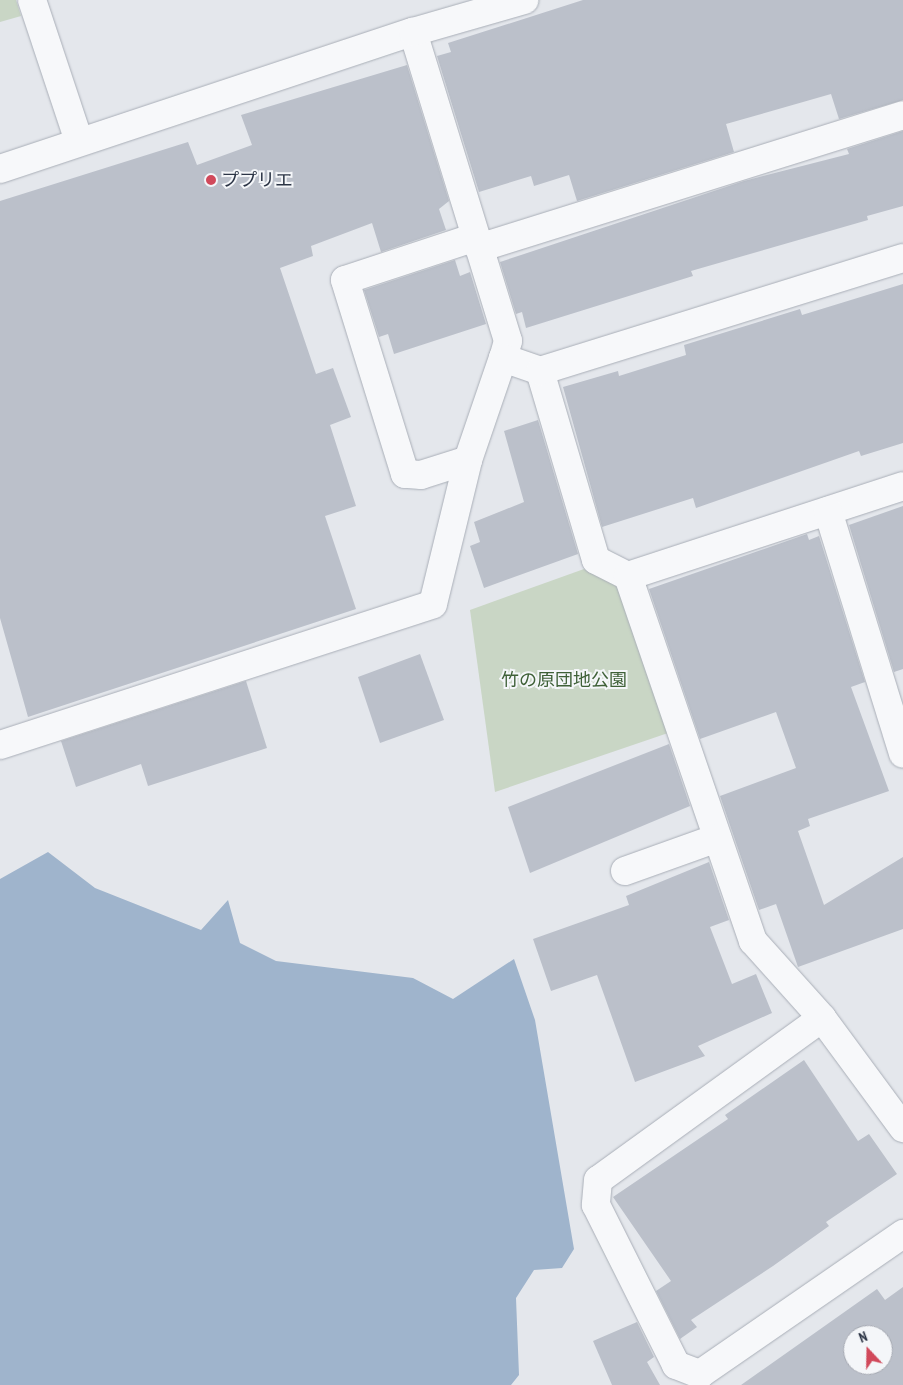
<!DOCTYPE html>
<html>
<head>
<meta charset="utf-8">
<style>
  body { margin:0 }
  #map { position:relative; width:903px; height:1385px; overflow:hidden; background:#e4e7ec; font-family:"PT Sans Narrow","Noto Sans JP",sans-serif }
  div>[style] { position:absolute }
  .green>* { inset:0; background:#c9d6c5 }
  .water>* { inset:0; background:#9fb4cc }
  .building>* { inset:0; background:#bbc0ca }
  .roads { filter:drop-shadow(0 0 1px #a9aeb7) drop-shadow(0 0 1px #a9aeb7) }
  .minor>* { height:28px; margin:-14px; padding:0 14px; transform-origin:14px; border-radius:14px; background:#f7f8fa }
  .dots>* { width:14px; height:14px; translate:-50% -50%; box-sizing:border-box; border:2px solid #f4f6f9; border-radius:50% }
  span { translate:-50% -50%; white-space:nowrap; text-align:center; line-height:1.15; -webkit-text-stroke:4px #f4f6f9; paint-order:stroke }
  .poi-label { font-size:18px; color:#2b3445 }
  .left { translate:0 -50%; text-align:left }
  .park-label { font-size:18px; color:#3f6138 }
  .north { position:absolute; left:843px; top:1325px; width:50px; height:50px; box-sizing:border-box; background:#f4f6f9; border:1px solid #a4a8b1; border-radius:50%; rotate:339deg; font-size:14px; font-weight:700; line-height:20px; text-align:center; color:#2b3445 }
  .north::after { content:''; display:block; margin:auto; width:18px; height:22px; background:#d1495b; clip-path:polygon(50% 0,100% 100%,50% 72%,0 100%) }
</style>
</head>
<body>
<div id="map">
  <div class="green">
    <i style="clip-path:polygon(0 0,16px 0,21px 16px,0 22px)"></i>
    <i style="clip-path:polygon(584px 569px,619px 586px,671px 732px,495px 792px,470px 610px)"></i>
  </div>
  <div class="water">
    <i style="clip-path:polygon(48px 852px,95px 888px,201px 930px,228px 900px,240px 943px,276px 961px,413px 978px,453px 999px,514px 959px,535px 1020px,574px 1249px,562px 1268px,534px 1270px,516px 1298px,519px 1375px,511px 1385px,0 1385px,0 879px)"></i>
  </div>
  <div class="building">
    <i style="clip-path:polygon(583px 0,903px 0,903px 100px,839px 119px,831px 94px,726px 124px,734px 152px,577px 201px,569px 175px,534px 186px,531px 176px,479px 192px,437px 56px,451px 52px,448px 43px)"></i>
    <i style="clip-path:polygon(407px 65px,449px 201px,439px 209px,446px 230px,381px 252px,372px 223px,311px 246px,313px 256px,280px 268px,316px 374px,333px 368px,351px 417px,330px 425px,356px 506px,325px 516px,356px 609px,28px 717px,0 618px,0 201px,188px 142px,197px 165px,252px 145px,241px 115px)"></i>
    <i style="clip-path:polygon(903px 131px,903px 206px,867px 216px,868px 220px,691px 271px,693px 276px,526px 328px,522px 312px,516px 314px,500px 262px,744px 181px,849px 154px,847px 149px)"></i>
    <i style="clip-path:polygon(455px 260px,460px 276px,470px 272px,486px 324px,394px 354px,388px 334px,379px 337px,364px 290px)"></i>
    <i style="clip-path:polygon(903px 284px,903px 443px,861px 456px,859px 451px,696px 508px,693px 498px,602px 527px,563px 387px,618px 371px,619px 376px,686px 355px,684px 345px,800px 309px,802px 315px)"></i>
    <i style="clip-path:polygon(538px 420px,578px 554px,484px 588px,470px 546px,480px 542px,474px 522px,524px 502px,504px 431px)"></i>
    <i style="clip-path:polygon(903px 506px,903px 669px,894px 672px,849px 525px)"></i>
    <i style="clip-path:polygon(807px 534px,809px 540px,819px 536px,865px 682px,851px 687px,889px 791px,808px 819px,810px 826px,798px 831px,824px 905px,903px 857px,903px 929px,798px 967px,776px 904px,759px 910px,720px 796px,796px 768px,776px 712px,700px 739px,649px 589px)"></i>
    <i style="clip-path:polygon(420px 654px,444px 720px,380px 743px,358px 677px)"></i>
    <i style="clip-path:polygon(246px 681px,267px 748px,148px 786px,141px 764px,76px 787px,61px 741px)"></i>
    <i style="clip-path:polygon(669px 744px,690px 806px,530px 873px,508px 807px)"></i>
    <i style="clip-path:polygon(709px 862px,729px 920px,710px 927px,732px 984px,756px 974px,772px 1013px,698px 1046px,705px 1056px,635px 1082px,597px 975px,551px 991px,533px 939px,629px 905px,626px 896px)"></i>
    <i style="clip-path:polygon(804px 1060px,858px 1141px,869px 1134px,897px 1174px,826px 1222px,829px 1226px,773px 1266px,691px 1320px,697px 1327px,680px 1339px,656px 1291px,671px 1281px,613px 1197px,728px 1119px,725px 1115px)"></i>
    <i style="clip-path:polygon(evenodd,903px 1287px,903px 1385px,741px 1385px,877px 1289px,885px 1300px,903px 1287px,853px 1335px,883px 1335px,883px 1365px,853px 1365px,853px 1335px)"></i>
    <i style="clip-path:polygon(637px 1322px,654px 1357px,647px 1362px,660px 1385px,612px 1385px,593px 1341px)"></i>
  </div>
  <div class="roads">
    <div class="minor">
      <i style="left:32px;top:0;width:149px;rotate:71.6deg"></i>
      <i style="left:413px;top:32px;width:323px;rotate:72.9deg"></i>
      <i style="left:508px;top:341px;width:18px;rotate:106deg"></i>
      <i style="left:0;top:169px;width:435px;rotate:-18.4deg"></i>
      <i style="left:413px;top:32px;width:116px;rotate:-16.1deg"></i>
      <i style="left:479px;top:248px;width:444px;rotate:-17.4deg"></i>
      <i style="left:540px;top:371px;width:197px;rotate:73.5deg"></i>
      <i style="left:596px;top:560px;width:36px;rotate:27deg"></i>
      <i style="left:628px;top:576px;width:289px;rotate:-18.1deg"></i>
      <i style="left:468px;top:460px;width:49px;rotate:162.3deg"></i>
      <i style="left:421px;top:475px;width:16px;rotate:-176deg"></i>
      <i style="left:405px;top:474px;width:203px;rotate:-107.2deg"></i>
      <i style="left:345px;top:280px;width:138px;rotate:-18.2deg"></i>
      <i style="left:828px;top:511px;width:254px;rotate:72.8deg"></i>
      <i style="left:628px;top:576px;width:386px;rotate:71.1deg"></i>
      <i style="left:753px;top:941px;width:103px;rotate:48.1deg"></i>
      <i style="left:822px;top:1018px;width:276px;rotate:144.1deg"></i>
      <i style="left:598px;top:1180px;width:25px;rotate:95deg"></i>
      <i style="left:596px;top:1205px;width:179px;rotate:63.4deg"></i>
      <i style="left:676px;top:1365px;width:26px;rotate:21deg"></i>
      <i style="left:700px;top:1374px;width:247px;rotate:-34.6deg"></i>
      <i style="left:0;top:745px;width:455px;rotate:-18deg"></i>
      <i style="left:433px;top:604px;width:148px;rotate:-76.3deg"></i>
      <i style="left:468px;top:460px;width:108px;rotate:-71.1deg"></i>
      <i style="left:503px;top:358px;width:39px;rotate:19deg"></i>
      <i style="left:540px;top:371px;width:380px;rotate:-17.3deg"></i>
      <i style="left:625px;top:871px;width:98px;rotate:-19.7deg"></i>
      <i style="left:822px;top:1018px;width:137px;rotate:53.6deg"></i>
    </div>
  </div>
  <div class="dots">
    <i style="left:211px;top:180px;background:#d1495b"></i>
  </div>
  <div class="poi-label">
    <span class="left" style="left:221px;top:180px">ププリエ</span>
  </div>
  <div class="park-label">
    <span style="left:564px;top:680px">竹の原団地公園</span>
  </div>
  <div class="north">N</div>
</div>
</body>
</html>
